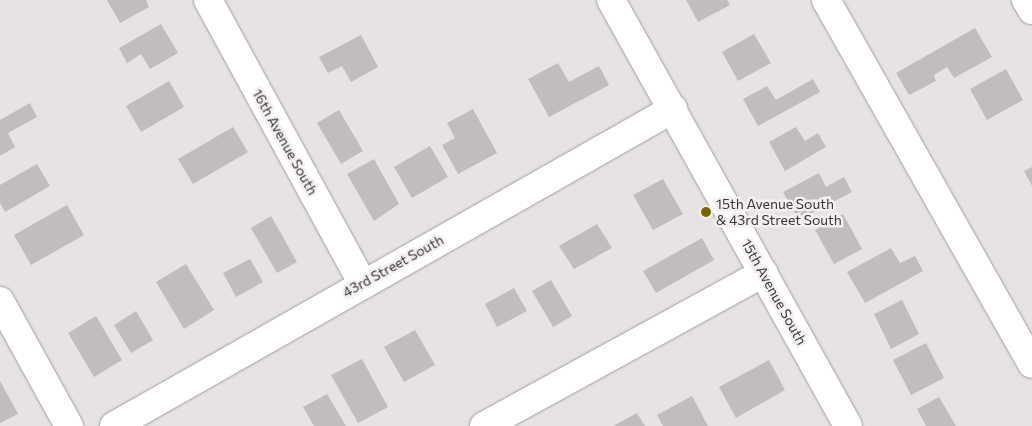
<!DOCTYPE html>
<html>
<head>
<meta charset="utf-8">
<style>
  body { margin:0 }
  #map { position:relative; width:1032px; height:426px; overflow:hidden; background:#e7e2e3; font-family:Commissioner,sans-serif }
  div>[style] { position:absolute }
  .building>* { inset:0; background:#c2bdbd }
  .roads { filter:drop-shadow(0 0 1px #a39e9f) drop-shadow(0 0 1px #a39e9f) }
  .minor>* { height:28px; margin:-14px; padding:0 14px; transform-origin:14px; border-radius:14px; background:#fff }
  .dots>* { width:14px; height:14px; translate:-50% -50%; box-sizing:border-box; border:2px solid #f4eff1; border-radius:50% }
  span { translate:-50% -50%; white-space:nowrap; text-align:center; line-height:1.15; -webkit-text-stroke:5px #f4eff1; paint-order:stroke }
  .street-label { font-size:14px; color:#3a3838 }
  .poi-label { font-size:14px; color:#3a3838 }
  .left { translate:0 -50%; text-align:left }
</style>
</head>
<body>
<div id="map">
  <div class="building">
    <i style="clip-path:polygon(107px 0,146px 0,149px 7px,120px 23px)"></i>
    <i style="clip-path:polygon(686px 0,727px 0,730px 5px,698px 22px)"></i>
    <i style="clip-path:polygon(161px 24px,178px 53px,150px 69px,141px 54px,127px 63px,119px 48px)"></i>
    <i style="clip-path:polygon(975px 28px,992px 57px,954px 78px,947px 67px,934px 75px,936px 81px,909px 95px,896px 73px)"></i>
    <i style="clip-path:polygon(754px 34px,771px 63px,738px 81px,722px 52px)"></i>
    <i style="clip-path:polygon(361px 35px,378px 67px,351px 82px,342px 66px,328px 73px,319px 57px)"></i>
    <i style="clip-path:polygon(558px 63px,569px 82px,599px 66px,609px 85px,549px 117px,528px 79px)"></i>
    <i style="clip-path:polygon(1006px 69px,1023px 100px,987px 120px,970px 89px)"></i>
    <i style="clip-path:polygon(813px 79px,820px 92px,758px 126px,743px 99px,767px 86px,776px 100px)"></i>
    <i style="clip-path:polygon(169px 81px,184px 107px,141px 132px,126px 106px)"></i>
    <i style="clip-path:polygon(30px 103px,37px 117px,8px 133px,15px 147px,0 156px,0 120px)"></i>
    <i style="clip-path:polygon(473px 109px,497px 153px,458px 174px,442px 145px,455px 138px,447px 123px)"></i>
    <i style="clip-path:polygon(339px 110px,363px 151px,341px 164px,317px 123px)"></i>
    <i style="clip-path:polygon(233px 127px,248px 152px,193px 184px,178px 159px)"></i>
    <i style="clip-path:polygon(796px 127px,805px 141px,818px 133px,826px 147px,785px 171px,769px 142px)"></i>
    <i style="clip-path:polygon(430px 146px,448px 177px,412px 198px,394px 167px)"></i>
    <i style="clip-path:polygon(374px 159px,399px 204px,374px 221px,347px 174px)"></i>
    <i style="clip-path:polygon(37px 164px,50px 186px,5px 212px,0 203px,0 185px)"></i>
    <i style="clip-path:polygon(1032px 167px,1032px 186px,1024px 171px)"></i>
    <i style="clip-path:polygon(819px 173px,826px 187px,844px 177px,852px 192px,799px 220px,783px 192px)"></i>
    <i style="clip-path:polygon(663px 179px,683px 214px,653px 230px,633px 195px)"></i>
    <i style="clip-path:polygon(67px 205px,84px 235px,31px 265px,14px 235px)"></i>
    <i style="clip-path:polygon(843px 214px,862px 249px,834px 264px,815px 230px)"></i>
    <i style="clip-path:polygon(271px 216px,297px 262px,277px 273px,251px 228px)"></i>
    <i style="clip-path:polygon(597px 224px,612px 248px,574px 269px,559px 246px)"></i>
    <i style="clip-path:polygon(702px 238px,714px 260px,656px 293px,643px 271px)"></i>
    <i style="clip-path:polygon(891px 248px,900px 263px,915px 256px,923px 271px,865px 303px,847px 272px)"></i>
    <i style="clip-path:polygon(250px 259px,263px 282px,236px 297px,223px 273px)"></i>
    <i style="clip-path:polygon(186px 264px,214px 310px,184px 329px,156px 282px)"></i>
    <i style="clip-path:polygon(551px 280px,572px 316px,553px 327px,532px 291px)"></i>
    <i style="clip-path:polygon(514px 288px,527px 311px,497px 327px,485px 304px)"></i>
    <i style="clip-path:polygon(902px 300px,919px 334px,891px 349px,874px 314px)"></i>
    <i style="clip-path:polygon(136px 311px,153px 340px,131px 353px,114px 325px)"></i>
    <i style="clip-path:polygon(96px 316px,122px 360px,94px 377px,68px 333px)"></i>
    <i style="clip-path:polygon(415px 330px,435px 365px,404px 382px,384px 347px)"></i>
    <i style="clip-path:polygon(926px 343px,944px 378px,911px 395px,893px 360px)"></i>
    <i style="clip-path:polygon(362px 359px,388px 407px,358px 423px,331px 375px)"></i>
    <i style="clip-path:polygon(769px 360px,785px 390px,736px 418px,719px 387px)"></i>
    <i style="clip-path:polygon(0 381px,18px 414px,0 423px)"></i>
    <i style="clip-path:polygon(327px 394px,346px 426px,314px 426px,303px 407px)"></i>
    <i style="clip-path:polygon(692px 396px,708px 426px,663px 426px,657px 415px)"></i>
    <i style="clip-path:polygon(939px 397px,956px 426px,926px 426px,917px 409px)"></i>
    <i style="clip-path:polygon(637px 413px,645px 426px,613px 426px)"></i>
  </div>
  <div class="roads">
    <div class="minor">
      <i style="left:208px;top:0;width:322px;rotate:61.4deg"></i>
      <i style="left:611px;top:0;width:487px;rotate:60.9deg"></i>
      <i style="left:826px;top:0;width:418px;rotate:60.5deg"></i>
      <i style="left:1026px;top:0;width:12px;rotate:59deg"></i>
      <i style="left:0;top:301px;width:143px;rotate:61.1deg"></i>
      <i style="left:114px;top:426px;width:643px;rotate:-29.56deg"></i>
      <i style="left:484px;top:426px;width:319px;rotate:-28.7deg"></i>
    </div>
  </div>
  <div class="dots">
    <i style="left:706px;top:212px;background:#766900"></i>
  </div>
  <div class="street-label">
    <span style="left:285px;top:142px;rotate:61deg">16th Avenue South</span>
    <span style="left:393px;top:266px;rotate:-29deg">43rd Street South</span>
    <span style="left:774px;top:292px;rotate:61deg">15th Avenue South</span>
  </div>
  <div class="poi-label">
    <span class="left" style="left:716px;top:212px">15th Avenue South<br>&amp; 43rd Street South</span>
  </div>
</div>
</body>
</html>
